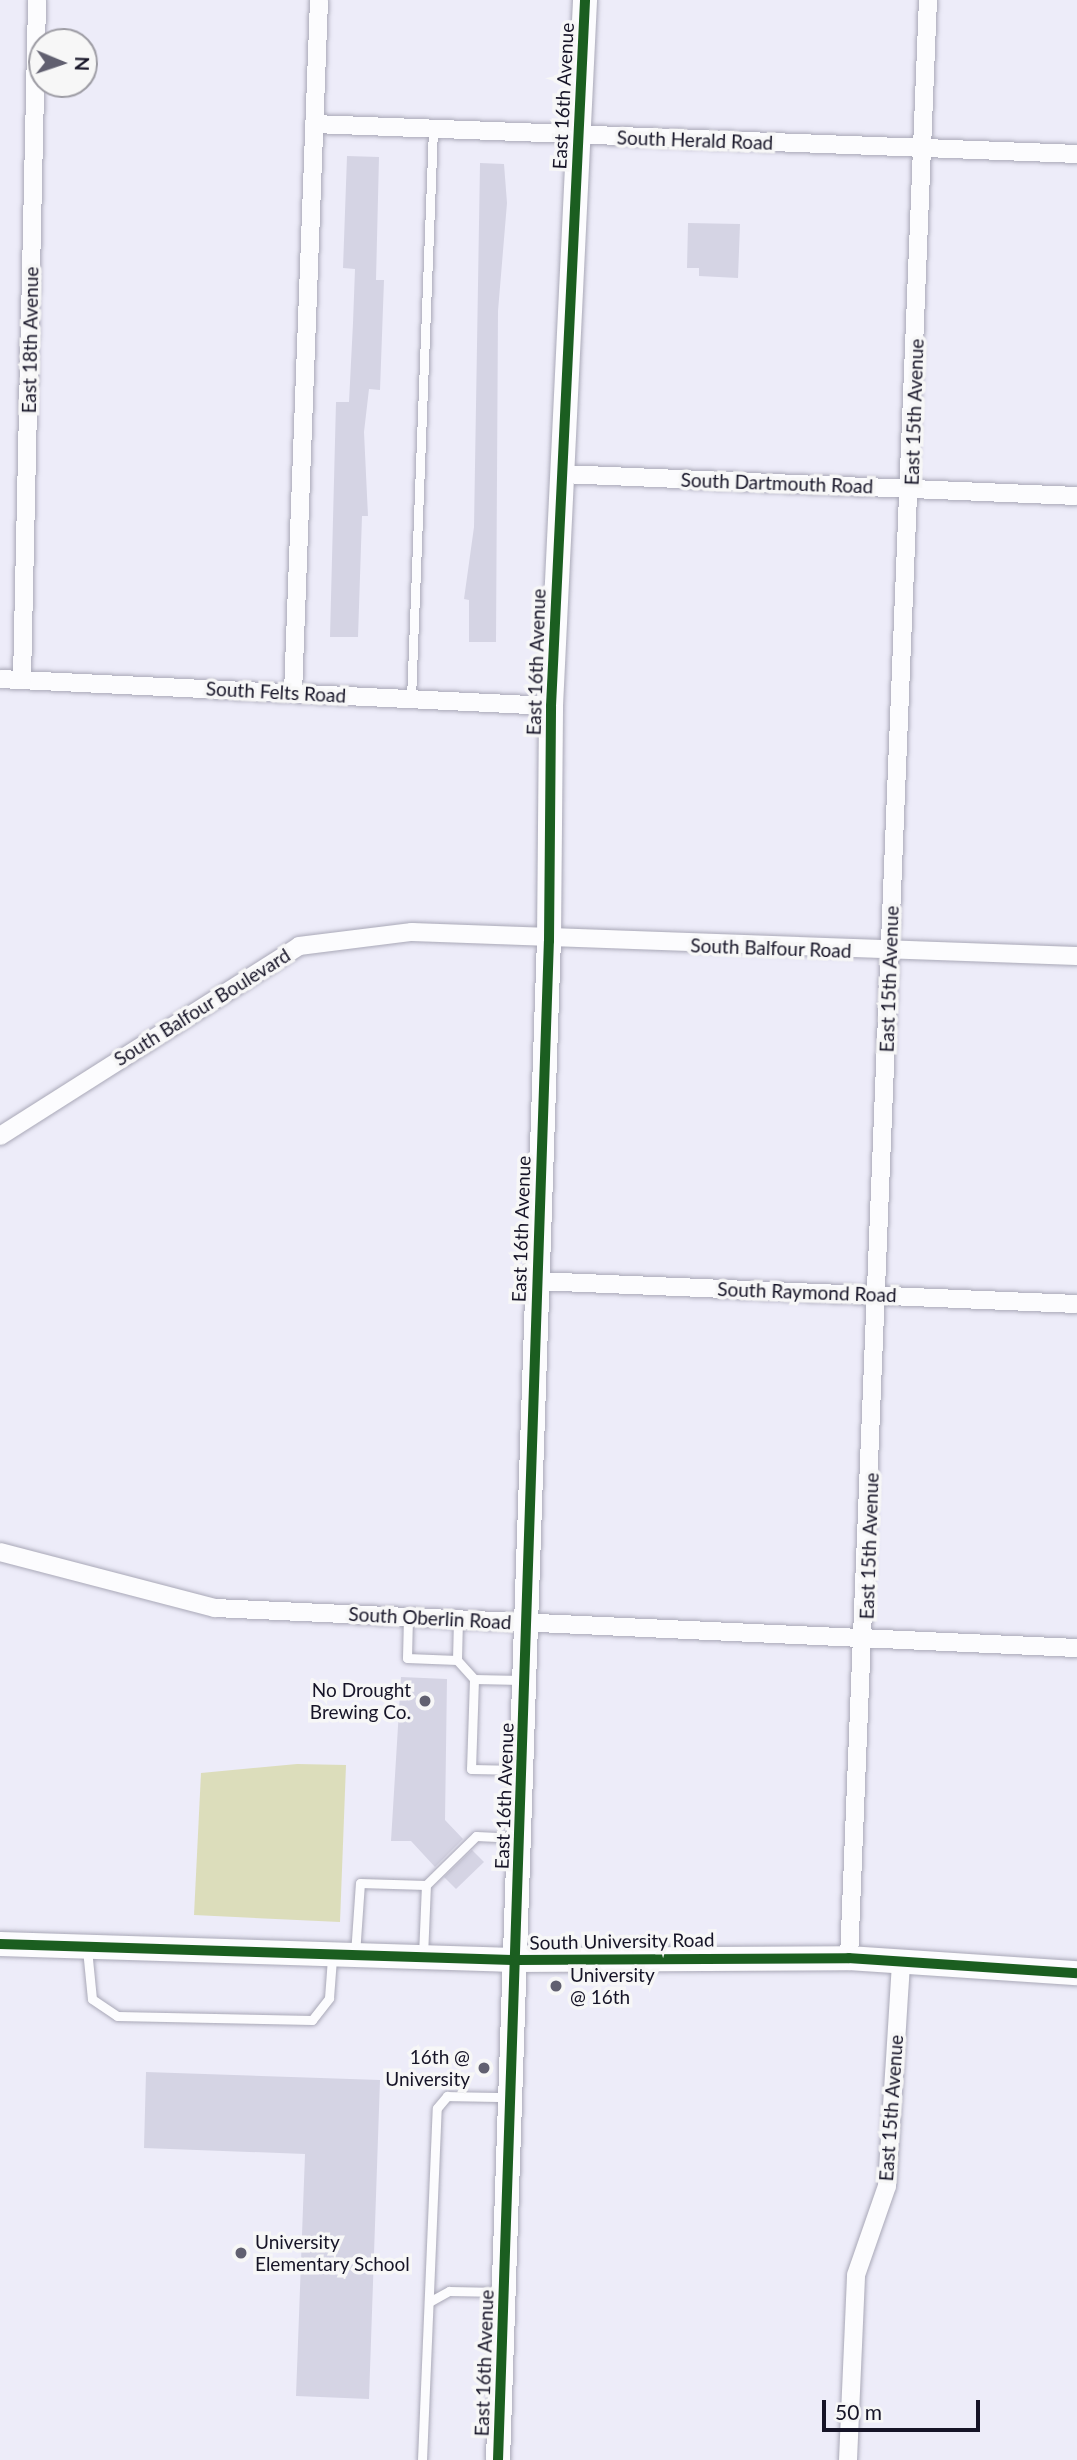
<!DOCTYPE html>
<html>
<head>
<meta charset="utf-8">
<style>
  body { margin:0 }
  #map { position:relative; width:1077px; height:2460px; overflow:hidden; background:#edecf9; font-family:Lato,sans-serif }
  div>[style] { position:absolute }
  .green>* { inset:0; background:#dcddbb }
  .building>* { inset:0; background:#d5d4e4 }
  .roads { filter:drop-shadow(0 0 2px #a9a8b7) drop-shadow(0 0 2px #a9a8b7) }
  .lane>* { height:9px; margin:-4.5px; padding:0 4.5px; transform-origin:4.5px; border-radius:4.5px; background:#fcfcfe }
  .street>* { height:18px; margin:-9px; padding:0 9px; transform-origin:9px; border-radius:9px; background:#fcfcfe }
  .secondary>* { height:24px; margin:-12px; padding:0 12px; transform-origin:12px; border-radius:12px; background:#fcfcfe }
  .cycleway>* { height:10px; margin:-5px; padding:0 5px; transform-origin:5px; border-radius:5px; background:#1b5e20 }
  .dots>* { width:19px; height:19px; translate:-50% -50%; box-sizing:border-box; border:4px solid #f7f7f7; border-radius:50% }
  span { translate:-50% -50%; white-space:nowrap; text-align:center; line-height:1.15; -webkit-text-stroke:7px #f7f7f7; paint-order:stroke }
  .street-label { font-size:19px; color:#161427 }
  .poi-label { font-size:19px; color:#161427 }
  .right { translate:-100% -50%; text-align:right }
  .left { translate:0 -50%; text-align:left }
  .north { position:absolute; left:28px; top:28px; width:70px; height:70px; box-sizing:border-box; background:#f7f7f7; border:2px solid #9d9ca4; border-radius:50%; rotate:92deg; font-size:19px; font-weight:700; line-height:28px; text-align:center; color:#161427 }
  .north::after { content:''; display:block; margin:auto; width:24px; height:32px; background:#616070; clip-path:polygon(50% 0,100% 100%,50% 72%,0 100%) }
  .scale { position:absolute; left:822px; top:2400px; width:158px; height:32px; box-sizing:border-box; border:4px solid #161427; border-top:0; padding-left:9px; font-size:21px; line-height:24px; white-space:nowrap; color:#161427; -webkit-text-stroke:5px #f7f7f7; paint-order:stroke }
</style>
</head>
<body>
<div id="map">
  <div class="green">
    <i style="clip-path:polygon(297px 1764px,346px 1765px,340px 1922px,194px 1915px,201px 1773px)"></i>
  </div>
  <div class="building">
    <i style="clip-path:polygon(347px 156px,379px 157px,376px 280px,384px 280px,380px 390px,369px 389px,364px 432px,368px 516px,362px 516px,358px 637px,330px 637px,336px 402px,349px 402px,353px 323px,355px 269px,343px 268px)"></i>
    <i style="clip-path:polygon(480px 163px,504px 164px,507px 203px,498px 311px,496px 642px,469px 642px,469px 600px,464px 599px,474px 527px)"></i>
    <i style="clip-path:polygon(688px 223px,740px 224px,738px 278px,699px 276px,699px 268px,687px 268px)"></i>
    <i style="clip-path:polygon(401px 1677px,447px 1679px,445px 1820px,463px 1839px,435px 1867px,411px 1841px,391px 1841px)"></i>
    <i style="clip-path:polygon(472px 1850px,484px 1862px,456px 1889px,444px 1877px)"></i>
    <i style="clip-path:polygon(146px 2072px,380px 2080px,369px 2399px,296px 2396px,305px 2154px,144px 2148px)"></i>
  </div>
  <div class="roads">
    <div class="lane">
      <i style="left:411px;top:699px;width:569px;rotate:-87.79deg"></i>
      <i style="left:408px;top:1617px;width:41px;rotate:91.4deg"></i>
      <i style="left:407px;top:1658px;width:50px;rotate:2.3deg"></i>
      <i style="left:457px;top:1660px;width:25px;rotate:48deg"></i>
      <i style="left:474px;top:1679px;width:90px;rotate:91.9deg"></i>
      <i style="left:471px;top:1769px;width:50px;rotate:1.1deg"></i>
      <i style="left:457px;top:1660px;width:40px;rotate:-88.6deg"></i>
      <i style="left:474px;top:1679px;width:47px;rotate:1.2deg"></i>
      <i style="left:87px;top:1949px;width:50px;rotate:84.3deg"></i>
      <i style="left:92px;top:1999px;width:30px;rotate:34deg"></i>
      <i style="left:117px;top:2016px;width:195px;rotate:1.2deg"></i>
      <i style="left:312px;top:2020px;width:28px;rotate:-52deg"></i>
      <i style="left:329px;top:1998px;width:40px;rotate:-85.7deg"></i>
      <i style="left:355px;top:1954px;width:71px;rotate:-86deg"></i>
      <i style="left:360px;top:1883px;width:66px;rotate:1.7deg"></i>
      <i style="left:426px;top:1885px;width:70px;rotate:-44.4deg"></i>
      <i style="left:476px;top:1836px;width:42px;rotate:2.7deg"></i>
      <i style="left:423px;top:1956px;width:71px;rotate:-87.6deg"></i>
      <i style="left:429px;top:2302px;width:23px;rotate:-29deg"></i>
      <i style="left:449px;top:2291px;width:52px;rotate:1.1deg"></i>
      <i style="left:422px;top:2460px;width:352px;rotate:-87.6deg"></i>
      <i style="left:437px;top:2108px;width:16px;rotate:-50deg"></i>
      <i style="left:447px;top:2096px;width:60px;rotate:1deg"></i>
    </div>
    <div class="street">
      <i style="left:314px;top:124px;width:764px;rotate:2.25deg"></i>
      <i style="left:562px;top:474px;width:515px;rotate:2.45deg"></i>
      <i style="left:0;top:679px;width:552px;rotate:2.81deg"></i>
      <i style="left:22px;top:679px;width:679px;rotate:-88.73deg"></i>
      <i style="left:293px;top:693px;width:693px;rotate:-87.85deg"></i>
      <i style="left:0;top:1136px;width:354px;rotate:-32.4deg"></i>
      <i style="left:299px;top:946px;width:114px;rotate:-7.1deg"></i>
      <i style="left:412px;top:932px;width:665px;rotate:2.07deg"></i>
      <i style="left:537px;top:1281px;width:540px;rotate:2.44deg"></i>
      <i style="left:0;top:1552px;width:222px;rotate:14.6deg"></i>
      <i style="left:215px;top:1608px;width:863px;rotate:2.66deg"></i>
      <i style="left:849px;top:1958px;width:1960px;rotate:-87.69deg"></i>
      <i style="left:848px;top:2460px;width:185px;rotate:-87.5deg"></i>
      <i style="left:856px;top:2275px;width:94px;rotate:-70.8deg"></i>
      <i style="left:887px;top:2186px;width:224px;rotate:-86.4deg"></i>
    </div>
    <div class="secondary">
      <i style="left:0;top:1944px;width:515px;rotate:1.78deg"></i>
      <i style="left:515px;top:1960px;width:334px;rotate:-0.3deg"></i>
      <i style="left:849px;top:1958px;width:228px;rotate:3.8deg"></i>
      <i style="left:498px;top:2460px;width:1520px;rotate:-88.08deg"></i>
      <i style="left:549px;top:941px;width:235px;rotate:-89.5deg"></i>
      <i style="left:551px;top:706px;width:707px;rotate:-87.24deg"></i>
    </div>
  </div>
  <div class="cycleway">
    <i style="left:0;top:1944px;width:515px;rotate:1.78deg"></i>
    <i style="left:515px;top:1960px;width:334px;rotate:-0.3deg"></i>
    <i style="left:849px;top:1958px;width:228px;rotate:3.8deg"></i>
    <i style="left:498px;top:2460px;width:1520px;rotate:-88.08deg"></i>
    <i style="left:549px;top:941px;width:235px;rotate:-89.5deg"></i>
    <i style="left:551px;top:706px;width:707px;rotate:-87.24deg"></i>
  </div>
  <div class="dots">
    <i style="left:425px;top:1701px;background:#616070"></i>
    <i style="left:556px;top:1986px;background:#616070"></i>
    <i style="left:484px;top:2068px;background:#616070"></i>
    <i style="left:241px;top:2253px;background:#616070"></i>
  </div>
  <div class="street-label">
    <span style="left:563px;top:96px;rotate:-87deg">East 16th Avenue</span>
    <span style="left:695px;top:140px;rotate:2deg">South Herald Road</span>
    <span style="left:30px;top:340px;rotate:-89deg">East 18th Avenue</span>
    <span style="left:914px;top:412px;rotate:-88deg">East 15th Avenue</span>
    <span style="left:777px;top:483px;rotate:2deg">South Dartmouth Road</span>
    <span style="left:536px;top:662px;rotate:-88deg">East 16th Avenue</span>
    <span style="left:276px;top:692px;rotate:3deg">South Felts Road</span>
    <span style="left:771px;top:948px;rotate:2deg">South Balfour Road</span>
    <span style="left:889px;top:979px;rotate:-88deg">East 15th Avenue</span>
    <span style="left:202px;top:1007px;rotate:-32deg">South Balfour Boulevard</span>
    <span style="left:521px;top:1229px;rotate:-88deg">East 16th Avenue</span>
    <span style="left:807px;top:1292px;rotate:2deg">South Raymond Road</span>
    <span style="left:869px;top:1546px;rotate:-88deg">East 15th Avenue</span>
    <span style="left:430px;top:1618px;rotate:3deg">South Oberlin Road</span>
    <span style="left:504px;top:1796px;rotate:-88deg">East 16th Avenue</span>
    <span style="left:622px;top:1941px;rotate:-1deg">South University Road</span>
    <span style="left:891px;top:2108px;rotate:-86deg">East 15th Avenue</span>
    <span style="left:484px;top:2363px;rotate:-88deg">East 16th Avenue</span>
  </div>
  <div class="poi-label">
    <span class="right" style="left:411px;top:1701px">No Drought<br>Brewing Co.</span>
    <span class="left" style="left:570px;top:1986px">University<br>@ 16th</span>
    <span class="right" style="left:470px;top:2068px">16th @<br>University</span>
    <span class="left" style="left:255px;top:2253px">University<br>Elementary School</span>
  </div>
  <div class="north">N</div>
  <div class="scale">50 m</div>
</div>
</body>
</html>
